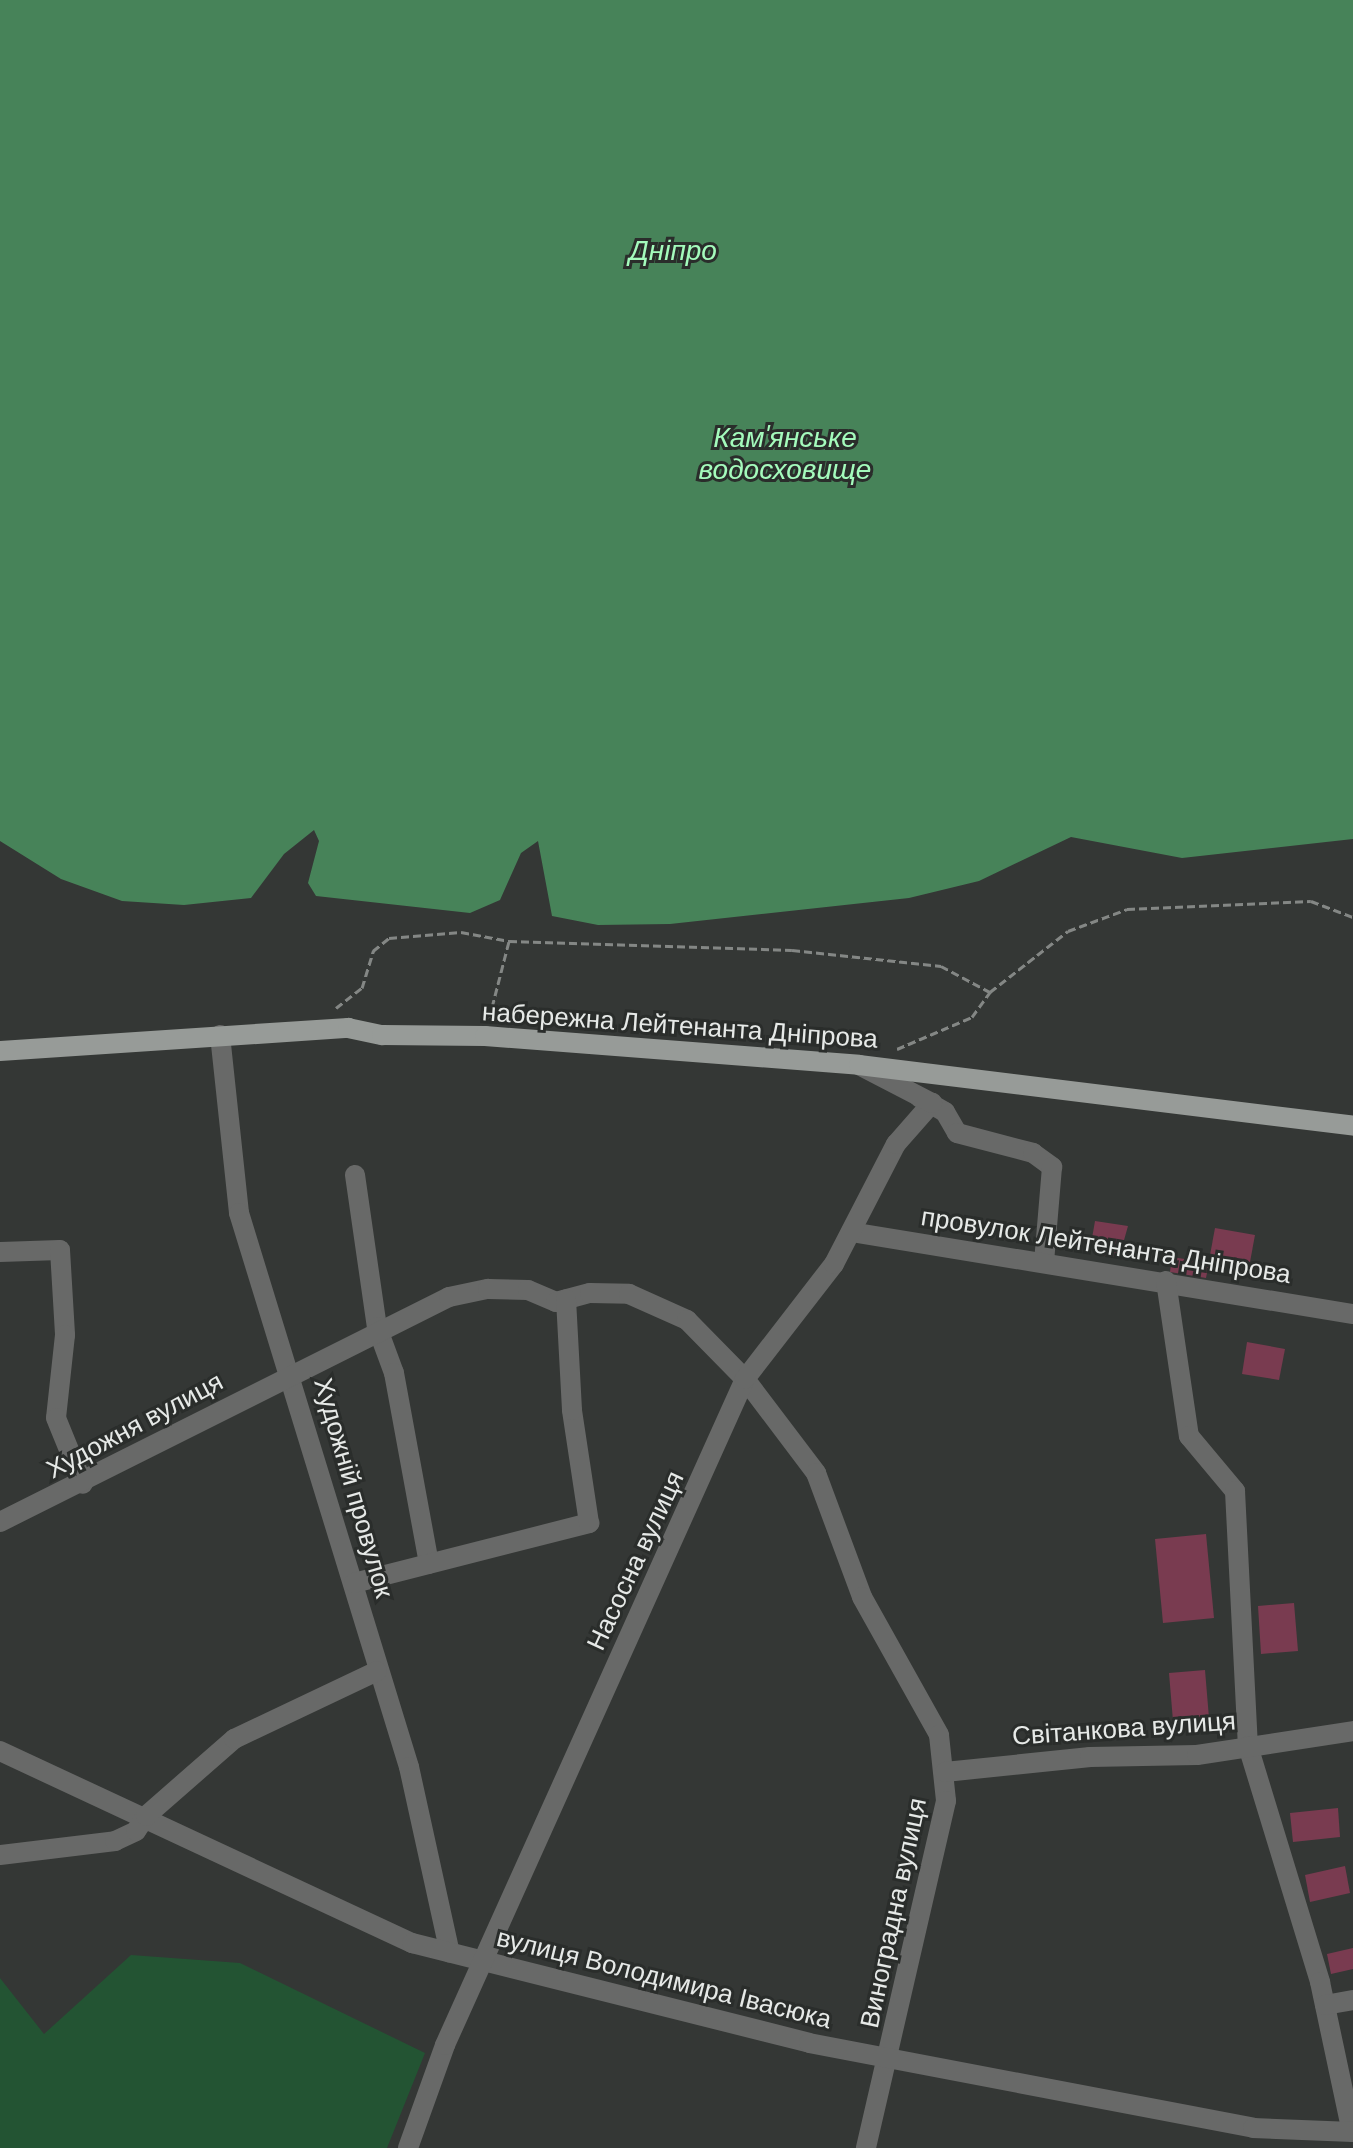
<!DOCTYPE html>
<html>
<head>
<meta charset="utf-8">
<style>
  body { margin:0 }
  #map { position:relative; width:1353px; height:2148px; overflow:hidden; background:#343735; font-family:"DM Sans",sans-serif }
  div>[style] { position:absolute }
  .green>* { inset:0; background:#235433 }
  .water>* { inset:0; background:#478359 }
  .building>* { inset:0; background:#793b50 }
  .path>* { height:3px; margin-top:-1.5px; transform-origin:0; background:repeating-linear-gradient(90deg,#848785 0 8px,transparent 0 12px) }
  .minor>* { height:20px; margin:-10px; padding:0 10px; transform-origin:10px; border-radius:10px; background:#686968 }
  .major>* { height:20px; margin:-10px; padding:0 10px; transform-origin:10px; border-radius:10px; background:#979b98 }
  span { translate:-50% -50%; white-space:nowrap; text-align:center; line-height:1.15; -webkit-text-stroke:6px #2a2d2b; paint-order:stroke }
  .street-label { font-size:26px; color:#e6e9e7 }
  .water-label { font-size:28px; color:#a4fbbc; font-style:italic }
</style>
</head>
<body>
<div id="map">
  <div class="green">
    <i style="clip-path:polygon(131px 1955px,240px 1963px,425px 2053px,387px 2148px,0 2148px,0 1978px,44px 2034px)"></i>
  </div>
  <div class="water">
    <i style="clip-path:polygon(0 0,1353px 0,1353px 839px,1182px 858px,1071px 837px,979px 881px,909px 898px,670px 924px,598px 925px,552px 916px,538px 841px,521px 853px,500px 900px,470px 913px,316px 896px,308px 883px,319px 841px,314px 830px,284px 854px,251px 898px,184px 905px,122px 901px,61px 879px,0 841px)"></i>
  </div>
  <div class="building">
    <i style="clip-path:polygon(1095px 1221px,1128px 1226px,1119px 1258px,1099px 1255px,1100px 1246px,1091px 1244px)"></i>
    <i style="clip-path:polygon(1215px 1228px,1255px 1235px,1250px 1262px,1210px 1255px)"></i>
    <i style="clip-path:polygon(1172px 1257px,1209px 1263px,1206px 1278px,1170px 1272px)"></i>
    <i style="clip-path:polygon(1247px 1342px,1285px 1349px,1279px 1380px,1242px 1374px)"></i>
    <i style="clip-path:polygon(1206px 1534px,1214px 1618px,1163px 1623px,1155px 1539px)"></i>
    <i style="clip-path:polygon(1294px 1603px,1298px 1651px,1261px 1654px,1258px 1606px)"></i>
    <i style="clip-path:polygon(1205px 1670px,1209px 1718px,1173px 1721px,1169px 1673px)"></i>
    <i style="clip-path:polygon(1338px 1808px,1340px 1837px,1293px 1842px,1290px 1813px)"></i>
    <i style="clip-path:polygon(1345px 1866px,1350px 1893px,1310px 1902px,1305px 1875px)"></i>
    <i style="clip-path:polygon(1353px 1948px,1353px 1969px,1331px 1974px,1327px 1954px)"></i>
  </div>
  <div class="path">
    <i style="left:336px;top:1008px;width:33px;rotate:-38deg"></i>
    <i style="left:362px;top:988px;width:39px;rotate:-73deg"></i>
    <i style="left:373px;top:951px;width:21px;rotate:-39deg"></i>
    <i style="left:389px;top:938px;width:72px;rotate:-4.8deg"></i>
    <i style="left:461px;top:932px;width:49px;rotate:10.6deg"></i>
    <i style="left:489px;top:1019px;width:81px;rotate:-75.6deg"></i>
    <i style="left:509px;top:941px;width:283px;rotate:1.8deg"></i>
    <i style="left:792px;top:950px;width:150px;rotate:6.1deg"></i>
    <i style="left:941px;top:966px;width:55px;rotate:28deg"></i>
    <i style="left:897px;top:1049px;width:82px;rotate:-23.1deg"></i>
    <i style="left:972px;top:1017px;width:31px;rotate:-54deg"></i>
    <i style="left:990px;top:992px;width:99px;rotate:-38deg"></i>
    <i style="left:1068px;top:931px;width:63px;rotate:-20.4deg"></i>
    <i style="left:1127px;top:909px;width:184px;rotate:-2.5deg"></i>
    <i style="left:1311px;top:901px;width:45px;rotate:20.9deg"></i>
  </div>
  <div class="minor">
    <i style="left:220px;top:1035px;width:179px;rotate:83.9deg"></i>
    <i style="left:239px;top:1213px;width:579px;rotate:72.94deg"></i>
    <i style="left:409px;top:1767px;width:190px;rotate:77.6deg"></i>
    <i style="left:919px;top:1097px;width:30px;rotate:30deg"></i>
    <i style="left:945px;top:1112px;width:24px;rotate:60deg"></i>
    <i style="left:957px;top:1133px;width:79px;rotate:14.7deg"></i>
    <i style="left:1033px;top:1153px;width:24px;rotate:36deg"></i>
    <i style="left:1052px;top:1167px;width:95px;rotate:94.8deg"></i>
    <i style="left:355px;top:1175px;width:154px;rotate:81.8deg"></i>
    <i style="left:377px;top:1327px;width:49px;rotate:69.7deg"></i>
    <i style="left:394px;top:1373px;width:194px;rotate:79.6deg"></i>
    <i style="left:851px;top:1232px;width:509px;rotate:9.28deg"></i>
    <i style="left:0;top:1252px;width:60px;rotate:-1.9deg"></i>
    <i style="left:60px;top:1250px;width:85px;rotate:86.6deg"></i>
    <i style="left:65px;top:1335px;width:83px;rotate:96.2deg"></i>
    <i style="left:56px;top:1418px;width:71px;rotate:67.8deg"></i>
    <i style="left:1166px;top:1281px;width:157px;rotate:81.6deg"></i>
    <i style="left:1189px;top:1436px;width:72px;rotate:50.1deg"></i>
    <i style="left:1235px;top:1491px;width:255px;rotate:87.1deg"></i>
    <i style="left:1248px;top:1746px;width:247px;rotate:73deg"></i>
    <i style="left:1320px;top:1982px;width:153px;rotate:78deg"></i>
    <i style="left:0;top:1522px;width:502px;rotate:-26.62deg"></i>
    <i style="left:449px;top:1297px;width:40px;rotate:-12deg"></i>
    <i style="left:488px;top:1289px;width:40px;rotate:1.4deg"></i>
    <i style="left:528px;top:1290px;width:30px;rotate:23deg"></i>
    <i style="left:556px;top:1302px;width:35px;rotate:-15deg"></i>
    <i style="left:590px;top:1293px;width:39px;rotate:1deg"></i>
    <i style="left:629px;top:1294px;width:64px;rotate:24.1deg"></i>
    <i style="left:687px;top:1320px;width:83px;rotate:45.5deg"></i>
    <i style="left:745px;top:1379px;width:118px;rotate:52.9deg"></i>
    <i style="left:816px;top:1473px;width:132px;rotate:69.6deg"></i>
    <i style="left:862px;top:1597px;width:158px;rotate:60.8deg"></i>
    <i style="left:939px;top:1735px;width:66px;rotate:83.9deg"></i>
    <i style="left:946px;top:1801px;width:356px;rotate:103deg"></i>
    <i style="left:354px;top:1583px;width:243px;rotate:-14.3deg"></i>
    <i style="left:589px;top:1523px;width:114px;rotate:-98.6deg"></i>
    <i style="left:572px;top:1410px;width:111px;rotate:-93.1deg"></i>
    <i style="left:0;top:1751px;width:455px;rotate:25deg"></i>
    <i style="left:412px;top:1943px;width:409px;rotate:14.1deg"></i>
    <i style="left:809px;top:2043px;width:452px;rotate:10.8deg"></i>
    <i style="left:1253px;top:2128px;width:100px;rotate:2.3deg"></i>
    <i style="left:945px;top:1772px;width:146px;rotate:-5.9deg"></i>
    <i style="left:1090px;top:1757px;width:107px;rotate:-1.1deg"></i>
    <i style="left:1197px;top:1755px;width:158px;rotate:-8.7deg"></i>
    <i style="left:0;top:1855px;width:116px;rotate:-6.9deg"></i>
    <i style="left:115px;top:1841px;width:23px;rotate:-25deg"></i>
    <i style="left:136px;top:1831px;width:18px;rotate:-56deg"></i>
    <i style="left:146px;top:1816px;width:117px;rotate:-41.2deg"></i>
    <i style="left:234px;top:1739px;width:158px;rotate:-25.4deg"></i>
    <i style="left:1325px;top:2005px;width:28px;rotate:-10deg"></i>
    <i style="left:408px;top:2148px;width:109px;rotate:-70.2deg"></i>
    <i style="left:445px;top:2045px;width:730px;rotate:-65.75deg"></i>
    <i style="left:745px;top:1379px;width:145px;rotate:-52.3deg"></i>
    <i style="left:834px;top:1264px;width:135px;rotate:-62.7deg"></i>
    <i style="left:896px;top:1144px;width:55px;rotate:-48.7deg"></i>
    <i style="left:932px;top:1103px;width:80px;rotate:-152.5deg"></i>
  </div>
  <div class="major">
    <i style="left:0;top:1051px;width:349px;rotate:-3.8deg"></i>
    <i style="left:348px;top:1028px;width:35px;rotate:12deg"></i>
    <i style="left:382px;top:1035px;width:103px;rotate:0.6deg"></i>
    <i style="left:485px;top:1036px;width:375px;rotate:4.4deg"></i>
    <i style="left:859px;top:1065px;width:498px;rotate:7deg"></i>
  </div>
  <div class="street-label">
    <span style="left:680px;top:1026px;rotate:4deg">набережна Лейтенанта Дніпрова</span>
    <span style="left:1106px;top:1246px;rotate:9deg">провулок Лейтенанта Дніпрова</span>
    <span style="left:135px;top:1426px;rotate:-28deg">Художня вулиця</span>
    <span style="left:353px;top:1488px;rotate:74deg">Художній провулок</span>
    <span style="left:636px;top:1561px;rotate:-65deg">Насосна вулиця</span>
    <span style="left:1124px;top:1729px;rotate:-4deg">Світанкова вулиця</span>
    <span style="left:894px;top:1913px;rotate:-78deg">Виноградна вулиця</span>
    <span style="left:664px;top:1979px;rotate:14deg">вулиця Володимира Івасюка</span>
  </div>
  <div class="water-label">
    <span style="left:673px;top:251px">Дніпро</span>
    <span style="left:785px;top:454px">Кам'янське<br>водосховище</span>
  </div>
</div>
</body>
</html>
